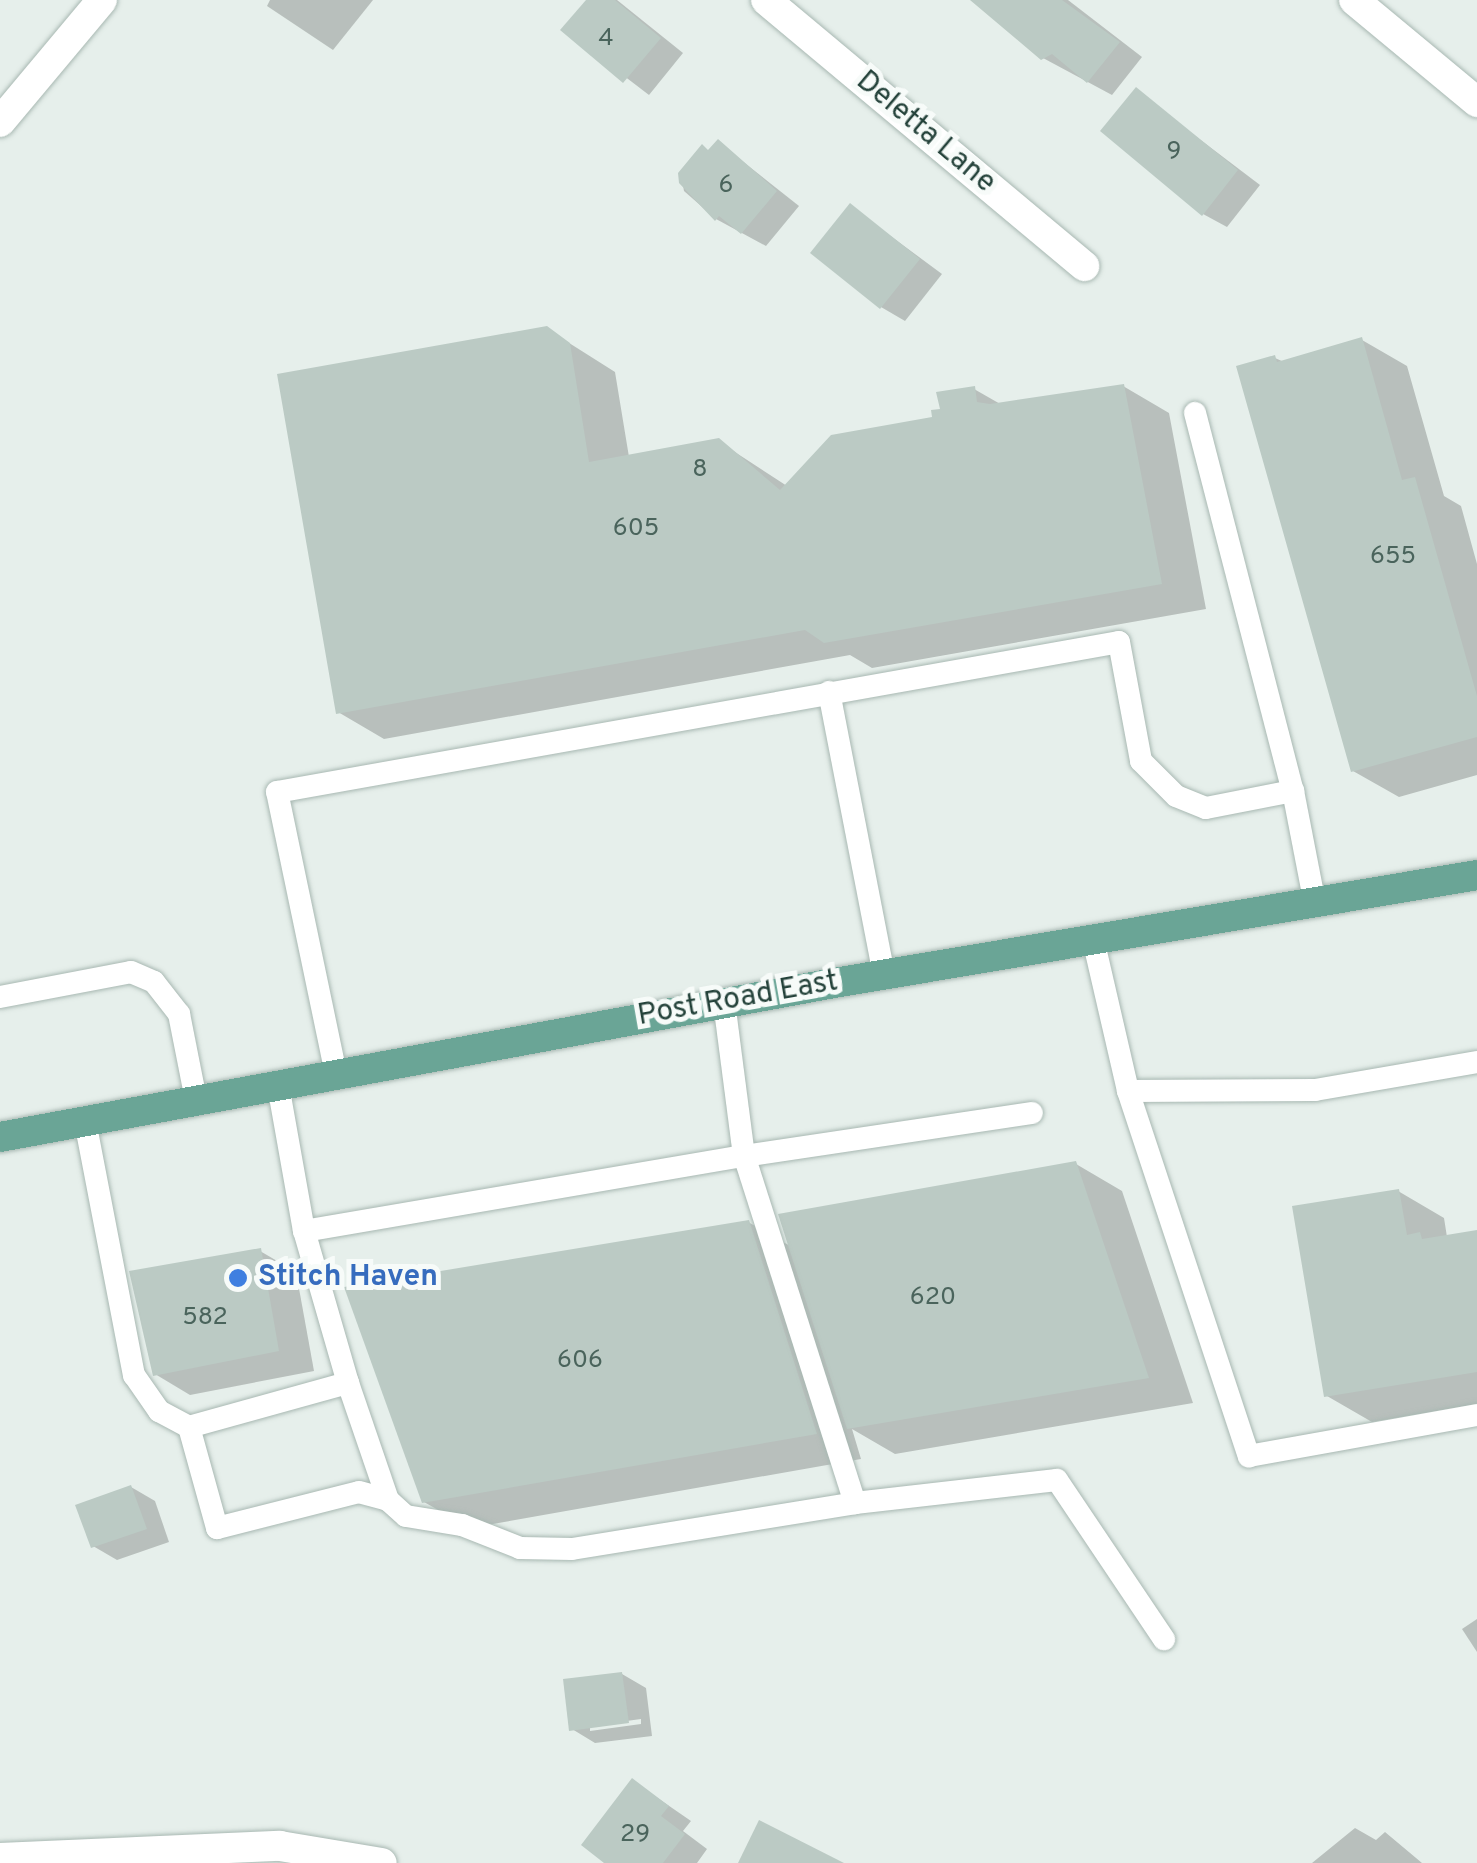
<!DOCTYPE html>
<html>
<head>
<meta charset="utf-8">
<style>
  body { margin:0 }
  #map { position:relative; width:1477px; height:1863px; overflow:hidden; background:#e6efeb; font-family:Overpass,sans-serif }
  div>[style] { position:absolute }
  .shadow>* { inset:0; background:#0003 }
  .building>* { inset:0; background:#bbcac4 }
  .roads { filter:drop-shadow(0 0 2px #a8b8b2) drop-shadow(0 0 2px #a8b8b2) }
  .lane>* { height:22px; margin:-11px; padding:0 11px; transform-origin:11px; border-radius:11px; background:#fff }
  .street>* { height:30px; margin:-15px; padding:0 15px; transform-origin:15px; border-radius:15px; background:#fff }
  .primary>* { height:30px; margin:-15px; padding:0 15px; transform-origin:15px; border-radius:15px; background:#6aa596 }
  .dots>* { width:28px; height:28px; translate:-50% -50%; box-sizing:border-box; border:5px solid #f7fbf9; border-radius:50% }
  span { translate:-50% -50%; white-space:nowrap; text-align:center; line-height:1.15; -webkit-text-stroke:10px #f7fbf9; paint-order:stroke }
  .number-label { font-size:25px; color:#4a645c }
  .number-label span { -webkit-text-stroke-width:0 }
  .street-label { font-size:30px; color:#24423a }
  .shop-label { font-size:30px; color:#366cbe; font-weight:700 }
  .left { translate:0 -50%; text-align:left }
</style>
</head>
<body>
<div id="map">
  <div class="shadow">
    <i style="clip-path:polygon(270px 0,373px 0,333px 50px,267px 6px)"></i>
    <i style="clip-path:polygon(589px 0,617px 0,683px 53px,649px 95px,564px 30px)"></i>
    <i style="clip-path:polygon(988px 0,1068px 0,1142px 57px,1112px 95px,1043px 58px)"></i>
    <i style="clip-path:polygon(1136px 91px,1260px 185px,1227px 227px,1203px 214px)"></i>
    <i style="clip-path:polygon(718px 142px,799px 206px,766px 246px,716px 219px,684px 191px,681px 174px)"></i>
    <i style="clip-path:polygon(850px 206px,942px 274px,905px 321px,881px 307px)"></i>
    <i style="clip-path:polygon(547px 329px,615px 372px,629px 457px,718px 441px,787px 486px,935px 419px,974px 389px,1002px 405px,1123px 386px,1169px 413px,1206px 609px,872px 668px,850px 655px,384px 739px,338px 712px)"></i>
    <i style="clip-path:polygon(1362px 340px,1407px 366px,1444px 496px,1461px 506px,1477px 564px,1477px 775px,1399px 797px,1353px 771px,1275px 358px,1284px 362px)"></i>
    <i style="clip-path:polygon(1076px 1164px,1122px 1191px,1193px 1403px,895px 1454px,852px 1429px,861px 1459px,470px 1528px,424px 1502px,748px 1222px,792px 1247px)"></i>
    <i style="clip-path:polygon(1398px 1191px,1444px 1218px,1447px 1237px,1477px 1232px,1477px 1404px,1372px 1422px,1327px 1396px)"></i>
    <i style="clip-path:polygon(260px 1251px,296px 1272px,314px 1371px,190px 1395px,155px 1374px)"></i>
    <i style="clip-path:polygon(131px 1487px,155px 1501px,169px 1542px,117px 1560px,93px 1546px)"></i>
    <i style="clip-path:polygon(1477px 1619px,1477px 1652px,1462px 1629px)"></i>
    <i style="clip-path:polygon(evenodd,622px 1674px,646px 1688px,652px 1736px,595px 1743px,572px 1729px,622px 1674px,641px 1719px,641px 1724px,590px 1731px,590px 1726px,641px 1719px)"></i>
    <i style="clip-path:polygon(633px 1781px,691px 1821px,683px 1831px,707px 1849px,697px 1863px,609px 1863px)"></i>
    <i style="clip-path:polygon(1355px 1828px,1376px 1840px,1385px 1832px,1422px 1863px,1312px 1863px)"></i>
  </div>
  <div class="building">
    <i style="clip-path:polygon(586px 0,615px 0,661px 38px,623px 83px,560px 30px)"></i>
    <i style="clip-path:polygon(970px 0,1062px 0,1120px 42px,1087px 83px,1052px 54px,1041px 60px)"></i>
    <i style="clip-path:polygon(1136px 87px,1238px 170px,1202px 216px,1100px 131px)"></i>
    <i style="clip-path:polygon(718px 139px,777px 191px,741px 234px,719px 216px,715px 221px,679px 183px,678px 173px,702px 144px,708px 150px)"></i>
    <i style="clip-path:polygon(850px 203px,920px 259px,880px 309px,810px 253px)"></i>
    <i style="clip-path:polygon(547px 326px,570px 343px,589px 462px,719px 438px,780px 490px,831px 435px,932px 417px,931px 410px,940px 409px,936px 392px,975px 386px,977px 402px,990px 404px,1124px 384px,1162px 584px,824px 643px,805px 630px,336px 714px,277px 374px)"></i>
    <i style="clip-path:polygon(1362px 337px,1402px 480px,1415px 477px,1477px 696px,1477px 737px,1351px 772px,1236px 366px,1275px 355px,1277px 362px)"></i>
    <i style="clip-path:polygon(1076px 1161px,1149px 1378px,847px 1429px,778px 1214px)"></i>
    <i style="clip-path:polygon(1399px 1189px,1407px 1235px,1420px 1232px,1422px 1239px,1477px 1230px,1477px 1372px,1324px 1397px,1292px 1206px)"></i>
    <i style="clip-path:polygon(749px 1220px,817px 1434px,422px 1503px,344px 1287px)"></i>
    <i style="clip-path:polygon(261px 1248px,279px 1351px,153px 1376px,129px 1271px)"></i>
    <i style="clip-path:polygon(131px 1485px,147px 1529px,91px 1548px,75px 1505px)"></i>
    <i style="clip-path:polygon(622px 1672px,629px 1723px,569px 1731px,563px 1679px)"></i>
    <i style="clip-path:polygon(632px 1778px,669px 1806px,661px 1816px,685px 1834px,663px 1863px,604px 1863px,581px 1845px)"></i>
    <i style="clip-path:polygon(759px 1820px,844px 1863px,738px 1863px)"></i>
  </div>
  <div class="roads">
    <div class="lane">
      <i style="left:1195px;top:413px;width:390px;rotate:75.5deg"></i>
      <i style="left:1293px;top:791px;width:110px;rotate:79deg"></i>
      <i style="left:829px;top:692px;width:287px;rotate:79deg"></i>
      <i style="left:1093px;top:939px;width:156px;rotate:77deg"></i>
      <i style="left:1128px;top:1091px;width:385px;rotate:71.7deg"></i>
      <i style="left:1249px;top:1456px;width:232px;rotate:-10.2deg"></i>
      <i style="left:0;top:997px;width:133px;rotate:-10.8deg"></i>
      <i style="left:131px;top:972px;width:25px;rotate:23deg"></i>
      <i style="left:154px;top:982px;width:41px;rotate:52deg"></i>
      <i style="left:179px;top:1014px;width:88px;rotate:78.8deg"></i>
      <i style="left:336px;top:1074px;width:288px;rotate:-101.8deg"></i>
      <i style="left:277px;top:792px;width:855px;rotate:-10.1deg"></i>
      <i style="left:1119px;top:642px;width:121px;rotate:79.5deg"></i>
      <i style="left:1141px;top:761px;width:49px;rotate:45deg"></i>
      <i style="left:1176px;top:796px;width:32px;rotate:22deg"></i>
      <i style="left:1206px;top:808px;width:89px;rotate:-11.1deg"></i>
      <i style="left:1128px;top:1091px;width:187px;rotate:-0.3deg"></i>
      <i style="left:1315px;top:1090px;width:164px;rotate:-9.8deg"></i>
      <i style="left:85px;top:1121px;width:259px;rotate:79.1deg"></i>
      <i style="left:134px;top:1375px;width:44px;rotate:55.2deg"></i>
      <i style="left:159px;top:1411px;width:34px;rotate:28deg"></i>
      <i style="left:189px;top:1427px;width:165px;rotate:-15.5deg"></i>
      <i style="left:348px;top:1383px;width:158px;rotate:-106.1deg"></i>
      <i style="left:304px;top:1231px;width:148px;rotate:-100.1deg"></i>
      <i style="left:304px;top:1231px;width:446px;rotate:-9.7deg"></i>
      <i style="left:744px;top:1156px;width:154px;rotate:-97.4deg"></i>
      <i style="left:348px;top:1383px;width:124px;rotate:71.1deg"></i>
      <i style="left:189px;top:1427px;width:105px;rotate:74.5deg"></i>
      <i style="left:217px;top:1528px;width:146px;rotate:-14.2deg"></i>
      <i style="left:359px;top:1492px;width:30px;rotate:15deg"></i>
      <i style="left:388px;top:1500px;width:24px;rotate:42deg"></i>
      <i style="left:406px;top:1516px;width:57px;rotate:9.1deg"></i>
      <i style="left:462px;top:1525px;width:62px;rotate:21.6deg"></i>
      <i style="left:520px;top:1548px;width:52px;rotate:1.1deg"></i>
      <i style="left:572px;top:1549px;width:287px;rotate:-9.2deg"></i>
      <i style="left:855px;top:1503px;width:203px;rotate:-6.5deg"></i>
      <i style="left:1057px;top:1480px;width:192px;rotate:56.1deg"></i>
      <i style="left:855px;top:1503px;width:364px;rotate:-107.7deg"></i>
      <i style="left:744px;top:1156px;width:291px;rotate:-8.5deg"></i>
    </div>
    <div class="street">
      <i style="left:766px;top:0;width:415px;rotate:39.9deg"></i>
      <i style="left:1354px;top:0;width:160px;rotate:39.7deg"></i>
      <i style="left:0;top:122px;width:159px;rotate:-50.1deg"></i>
      <i style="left:0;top:1858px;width:280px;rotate:-2.5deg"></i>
      <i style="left:280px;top:1846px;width:103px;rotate:9.5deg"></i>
    </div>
    <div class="primary">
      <i style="left:0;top:1137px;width:848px;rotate:-10.46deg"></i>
      <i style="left:834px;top:983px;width:652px;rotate:-9.53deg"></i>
    </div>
  </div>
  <div class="dots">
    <i style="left:238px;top:1278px;background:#3f7fe0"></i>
  </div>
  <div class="number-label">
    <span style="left:606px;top:39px">4</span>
    <span style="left:1174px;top:152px">9</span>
    <span style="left:726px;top:186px">6</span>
    <span style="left:700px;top:470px">8</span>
    <span style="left:636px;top:529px">605</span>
    <span style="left:1393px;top:557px">655</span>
    <span style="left:933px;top:1298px">620</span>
    <span style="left:205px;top:1318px">582</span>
    <span style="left:580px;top:1361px">606</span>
    <span style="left:635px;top:1835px">29</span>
  </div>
  <div class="street-label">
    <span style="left:925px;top:133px;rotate:40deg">Deletta Lane</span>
    <span style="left:738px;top:1000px;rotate:-10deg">Post Road East</span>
  </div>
  <div class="shop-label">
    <span class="left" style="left:258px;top:1278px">Stitch Haven</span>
  </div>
</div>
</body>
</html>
